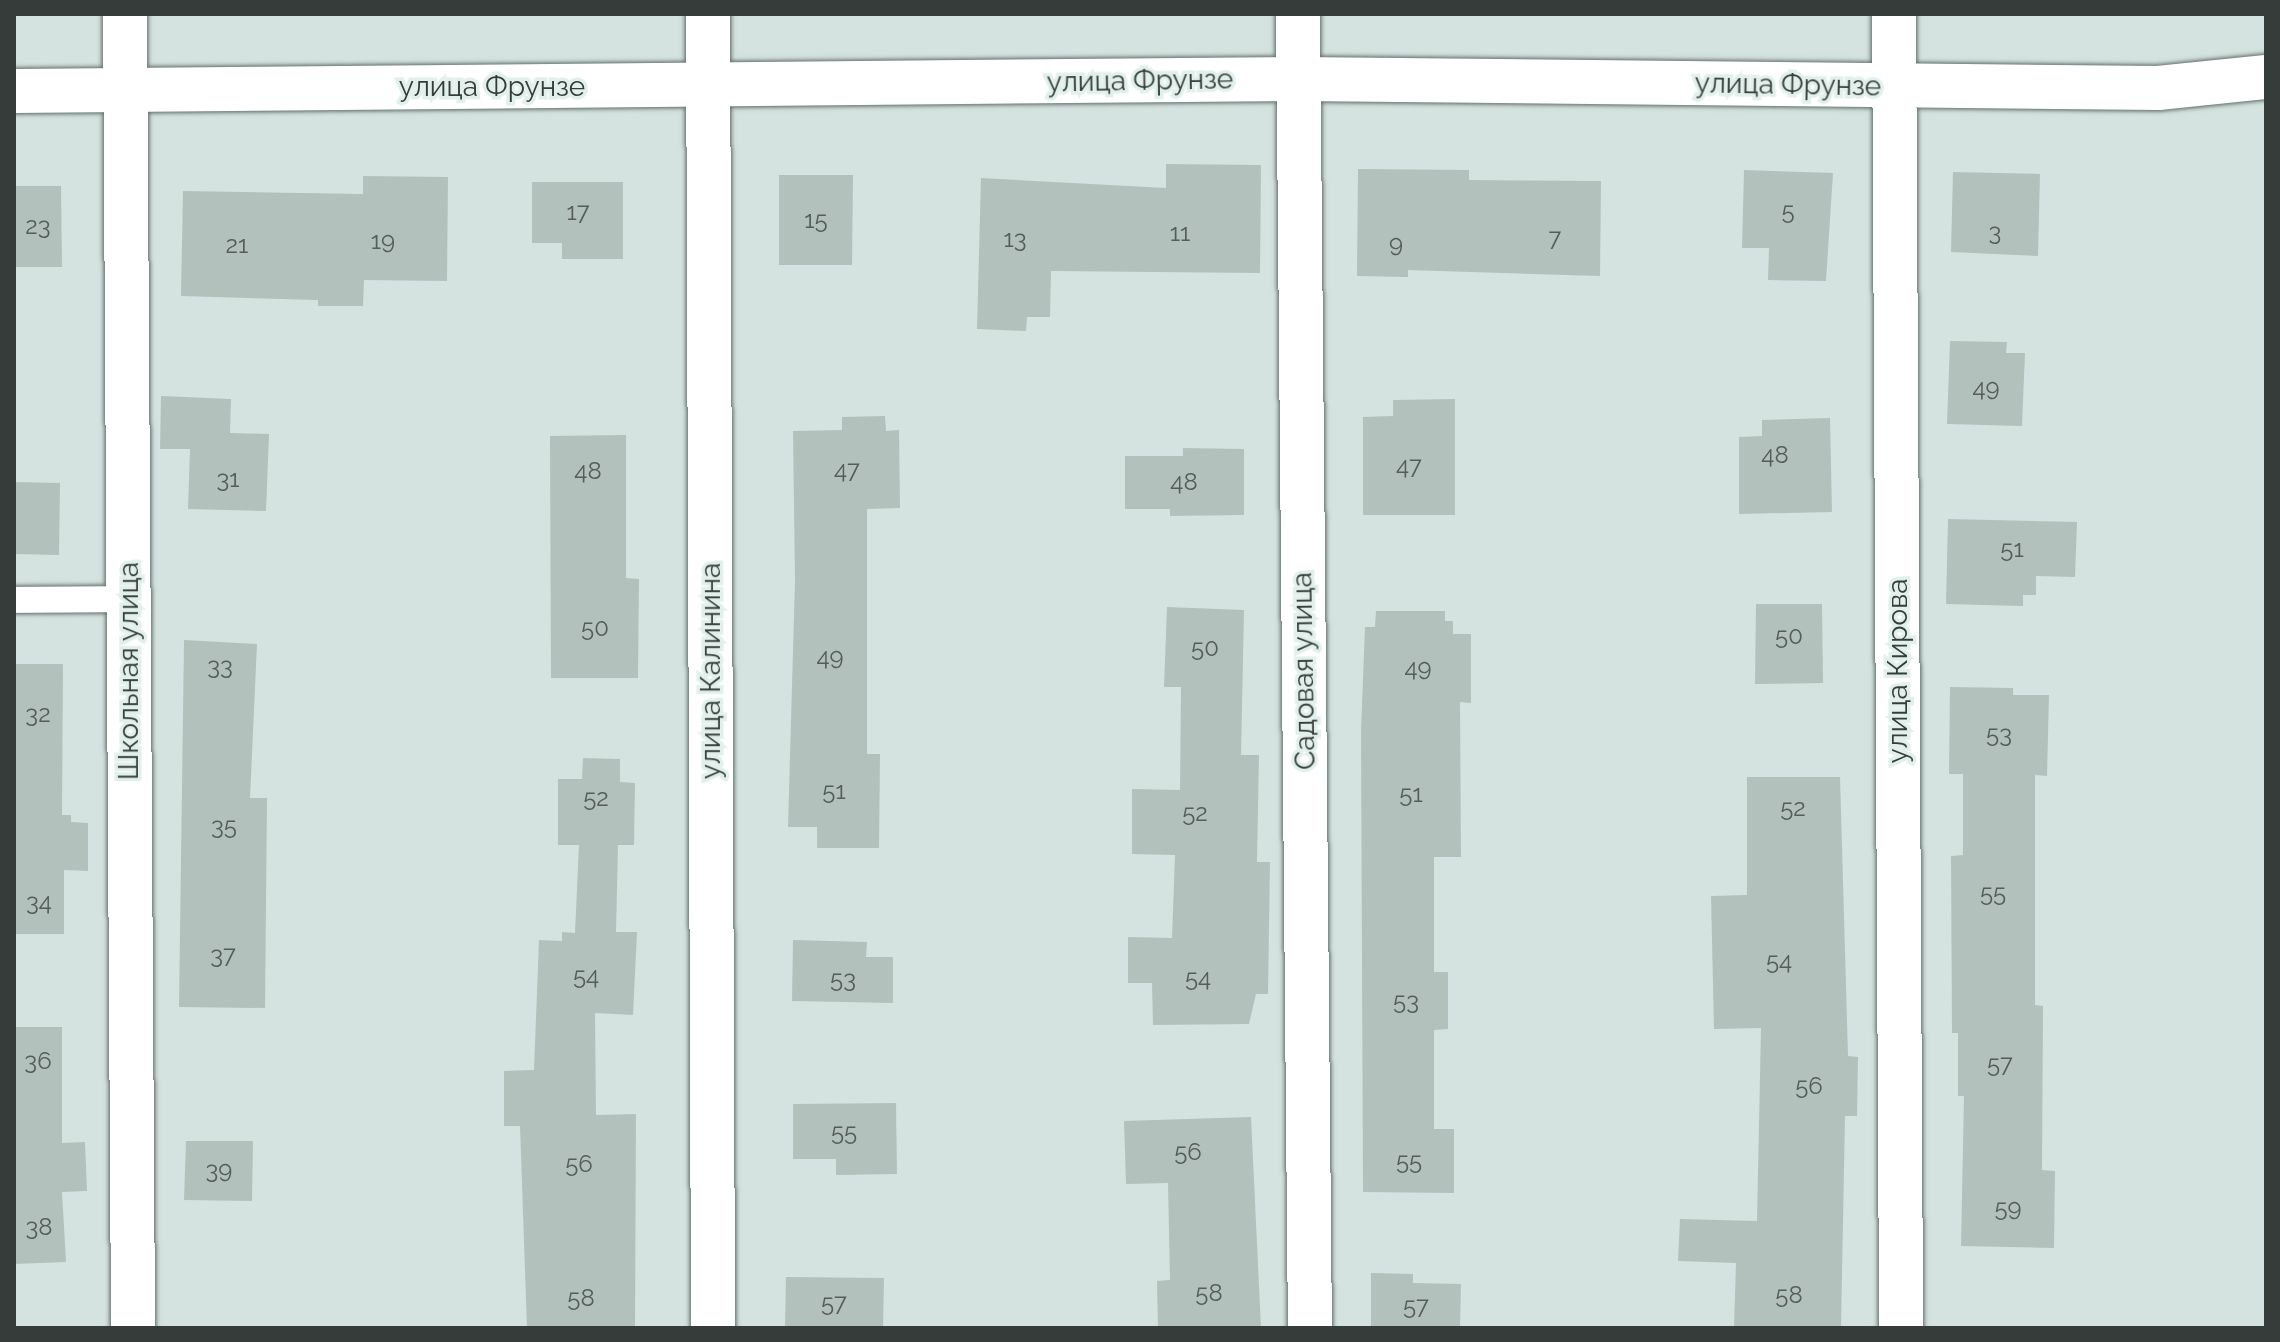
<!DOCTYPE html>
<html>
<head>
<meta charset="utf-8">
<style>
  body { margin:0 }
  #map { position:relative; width:2280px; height:1342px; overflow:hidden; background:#d4e3df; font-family:Raleway,sans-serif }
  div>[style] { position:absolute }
  .building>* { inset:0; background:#b3c1bc }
  .roads { filter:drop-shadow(0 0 2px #64716d) drop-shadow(0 0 2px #64716d) }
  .lane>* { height:26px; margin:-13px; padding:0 13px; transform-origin:13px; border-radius:13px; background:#fff }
  .street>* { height:44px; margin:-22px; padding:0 22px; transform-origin:22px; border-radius:22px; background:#fff }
  .secondary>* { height:44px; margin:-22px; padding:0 22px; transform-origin:22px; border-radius:22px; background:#fff }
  span { translate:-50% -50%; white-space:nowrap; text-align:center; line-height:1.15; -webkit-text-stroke:7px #e2f0ec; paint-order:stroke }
  .number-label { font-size:24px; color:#555d5a }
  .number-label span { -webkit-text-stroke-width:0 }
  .street-label { font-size:28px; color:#363c3a }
  .frame { position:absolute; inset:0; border:16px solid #363c3a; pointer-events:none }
</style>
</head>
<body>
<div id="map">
  <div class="building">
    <i style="clip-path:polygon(1166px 164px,1261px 165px,1260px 273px,1051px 271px,1050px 317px,1027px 317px,1026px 331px,977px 329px,981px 178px,1166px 188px)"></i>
    <i style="clip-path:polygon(1358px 169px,1469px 170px,1469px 180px,1601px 181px,1600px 276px,1408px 270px,1408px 277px,1357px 276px)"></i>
    <i style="clip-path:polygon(1744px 170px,1833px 173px,1826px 281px,1768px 280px,1769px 248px,1742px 248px)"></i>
    <i style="clip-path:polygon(1953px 172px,2040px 174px,2038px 256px,1951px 252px)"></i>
    <i style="clip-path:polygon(779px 175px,853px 175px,852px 265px,779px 265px)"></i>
    <i style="clip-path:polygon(363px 176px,448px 177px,447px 281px,364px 280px,363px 306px,318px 306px,318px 300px,181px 296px,183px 191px,363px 194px)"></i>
    <i style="clip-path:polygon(532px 182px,623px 182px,623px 259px,562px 259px,562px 243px,532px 243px)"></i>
    <i style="clip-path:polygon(14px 186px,61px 186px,62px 267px,14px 267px)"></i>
    <i style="clip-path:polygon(1950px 341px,2007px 342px,2006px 353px,2025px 353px,2022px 426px,1947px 424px)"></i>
    <i style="clip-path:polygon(161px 396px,231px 399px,230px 433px,269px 434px,266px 511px,188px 509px,190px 449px,160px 449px)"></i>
    <i style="clip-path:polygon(1455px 399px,1455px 515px,1363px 515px,1363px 417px,1393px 416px,1393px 400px)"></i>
    <i style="clip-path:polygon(885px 416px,886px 431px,899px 430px,900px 508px,867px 509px,867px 754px,880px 754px,879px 848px,817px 848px,817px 827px,788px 827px,795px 580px,793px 431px,842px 430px,842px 417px)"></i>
    <i style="clip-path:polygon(1830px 418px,1832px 512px,1739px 514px,1739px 437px,1762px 436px,1762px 420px)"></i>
    <i style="clip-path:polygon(626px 435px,626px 578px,639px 579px,638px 678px,551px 678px,550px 436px)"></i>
    <i style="clip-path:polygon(1183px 448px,1244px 449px,1244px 515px,1170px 516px,1170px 509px,1125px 509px,1125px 456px,1183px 456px)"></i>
    <i style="clip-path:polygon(14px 482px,60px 483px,59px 555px,14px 554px)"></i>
    <i style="clip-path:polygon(1948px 519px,2077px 522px,2075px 577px,2036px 576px,2036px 595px,2023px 595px,2023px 606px,1946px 604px)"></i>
    <i style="clip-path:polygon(1756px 604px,1822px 604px,1823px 683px,1755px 684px)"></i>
    <i style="clip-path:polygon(1167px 607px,1244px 610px,1241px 755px,1259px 755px,1257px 862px,1270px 862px,1268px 994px,1256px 994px,1249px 1024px,1153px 1025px,1152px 983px,1128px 983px,1128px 937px,1172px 938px,1175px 855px,1132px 854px,1132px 789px,1180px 790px,1181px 687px,1164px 687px)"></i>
    <i style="clip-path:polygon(1376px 611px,1445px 611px,1445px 621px,1453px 621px,1453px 634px,1471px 634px,1471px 703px,1460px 702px,1461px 857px,1434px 857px,1434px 972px,1448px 972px,1448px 1029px,1434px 1030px,1434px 1129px,1454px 1129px,1454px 1193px,1363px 1192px,1361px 731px,1365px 627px,1375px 627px)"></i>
    <i style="clip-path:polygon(184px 640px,257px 644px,250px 798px,267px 798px,265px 1008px,179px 1007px)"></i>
    <i style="clip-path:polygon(14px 664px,63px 664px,62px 815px,71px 815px,71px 822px,88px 823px,88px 871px,64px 870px,64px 934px,14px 934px)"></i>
    <i style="clip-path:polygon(1950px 687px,2013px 688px,2013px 695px,2049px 695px,2047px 776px,2035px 775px,2035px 1005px,2043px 1006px,2042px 1170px,2055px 1171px,2054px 1248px,1961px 1246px,1964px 1096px,1958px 1096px,1958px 1033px,1952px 1033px,1951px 856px,1963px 855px,1963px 774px,1949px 774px)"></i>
    <i style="clip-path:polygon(583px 758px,620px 759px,620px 782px,635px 783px,634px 845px,618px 845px,616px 932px,637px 932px,633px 1015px,595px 1013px,596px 1115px,636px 1114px,635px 1328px,527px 1328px,520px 1126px,504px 1126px,504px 1071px,534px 1070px,539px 940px,562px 941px,562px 932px,575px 933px,579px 845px,558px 845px,558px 779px,582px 779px)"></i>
    <i style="clip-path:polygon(1747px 777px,1840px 777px,1848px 1056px,1858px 1057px,1857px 1116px,1845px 1116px,1841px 1328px,1734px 1327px,1736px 1263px,1678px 1261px,1680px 1219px,1757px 1221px,1761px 1028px,1714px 1029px,1711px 896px,1747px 895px)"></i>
    <i style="clip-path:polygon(793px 940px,867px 942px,866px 957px,893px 957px,893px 1003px,792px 1001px)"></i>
    <i style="clip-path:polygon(14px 1027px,62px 1027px,62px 1143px,85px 1142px,87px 1191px,62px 1192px,66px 1262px,14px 1264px)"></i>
    <i style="clip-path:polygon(896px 1103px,897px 1174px,836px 1175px,836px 1159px,793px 1159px,793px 1104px)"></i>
    <i style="clip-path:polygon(1251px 1117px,1261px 1328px,1158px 1328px,1157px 1281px,1170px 1280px,1168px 1183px,1126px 1184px,1124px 1121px)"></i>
    <i style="clip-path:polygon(186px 1141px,253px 1141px,252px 1201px,184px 1200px)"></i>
    <i style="clip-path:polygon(1371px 1273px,1413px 1274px,1413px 1283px,1461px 1284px,1460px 1328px,1371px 1328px)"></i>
    <i style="clip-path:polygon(786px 1277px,884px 1278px,883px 1328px,785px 1328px)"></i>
  </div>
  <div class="roads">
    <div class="lane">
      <i style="left:14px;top:600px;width:115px;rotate:-0.5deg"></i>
    </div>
    <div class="street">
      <i style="left:125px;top:14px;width:1314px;rotate:89.65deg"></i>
      <i style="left:708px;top:14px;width:1314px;rotate:89.78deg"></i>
      <i style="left:1298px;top:14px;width:1314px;rotate:89.48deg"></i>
      <i style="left:1894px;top:14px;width:1314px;rotate:89.69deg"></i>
    </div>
    <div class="secondary">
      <i style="left:14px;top:91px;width:1284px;rotate:-0.54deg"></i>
      <i style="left:1298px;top:79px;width:860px;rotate:0.6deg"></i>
      <i style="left:2158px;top:88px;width:109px;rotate:-5.8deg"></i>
    </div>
  </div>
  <div class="number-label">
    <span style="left:1788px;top:211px">5</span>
    <span style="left:578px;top:212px">17</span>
    <span style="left:816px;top:220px">15</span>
    <span style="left:38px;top:226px">23</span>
    <span style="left:1995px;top:232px">3</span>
    <span style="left:1180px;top:233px">11</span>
    <span style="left:1555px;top:238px">7</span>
    <span style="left:1015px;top:239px">13</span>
    <span style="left:383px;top:241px">19</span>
    <span style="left:1396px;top:244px">9</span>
    <span style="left:237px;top:245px">21</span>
    <span style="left:1986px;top:388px">49</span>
    <span style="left:1775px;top:455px">48</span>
    <span style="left:1409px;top:466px">47</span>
    <span style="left:847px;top:470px">47</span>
    <span style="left:588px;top:471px">48</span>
    <span style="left:228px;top:479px">31</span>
    <span style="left:1184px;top:482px">48</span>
    <span style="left:2012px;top:549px">51</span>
    <span style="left:595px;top:628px">50</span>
    <span style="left:1789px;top:636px">50</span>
    <span style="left:1205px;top:648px">50</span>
    <span style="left:830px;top:657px">49</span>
    <span style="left:220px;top:666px">33</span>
    <span style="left:1418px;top:668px">49</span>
    <span style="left:38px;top:714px">32</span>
    <span style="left:1999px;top:734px">53</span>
    <span style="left:834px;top:791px">51</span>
    <span style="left:1411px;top:794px">51</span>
    <span style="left:596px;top:798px">52</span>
    <span style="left:1793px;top:808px">52</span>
    <span style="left:1195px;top:813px">52</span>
    <span style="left:224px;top:826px">35</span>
    <span style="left:1993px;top:893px">55</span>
    <span style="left:39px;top:902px">34</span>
    <span style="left:223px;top:955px">37</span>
    <span style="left:1779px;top:961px">54</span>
    <span style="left:586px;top:976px">54</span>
    <span style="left:1198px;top:978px">54</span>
    <span style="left:843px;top:979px">53</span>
    <span style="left:1406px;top:1001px">53</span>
    <span style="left:38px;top:1061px">36</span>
    <span style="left:2000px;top:1064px">57</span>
    <span style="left:1809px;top:1086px">56</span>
    <span style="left:844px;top:1132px">55</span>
    <span style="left:1188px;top:1152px">56</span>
    <span style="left:1409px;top:1161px">55</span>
    <span style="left:579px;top:1164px">56</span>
    <span style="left:219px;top:1170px">39</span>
    <span style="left:2008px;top:1208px">59</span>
    <span style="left:39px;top:1227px">38</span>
    <span style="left:1209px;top:1293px">58</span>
    <span style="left:1789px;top:1295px">58</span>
    <span style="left:581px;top:1298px">58</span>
    <span style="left:834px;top:1303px">57</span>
    <span style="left:1416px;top:1306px">57</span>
  </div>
  <div class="street-label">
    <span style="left:1140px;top:81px;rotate:-1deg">улица Фрунзе</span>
    <span style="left:1788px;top:85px;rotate:1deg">улица Фрунзе</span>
    <span style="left:492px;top:87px">улица Фрунзе</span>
    <span style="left:129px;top:671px;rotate:-90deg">Школьная улица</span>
    <span style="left:711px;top:671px;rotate:-90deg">улица Калинина</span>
    <span style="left:1304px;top:671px;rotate:-91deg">Садовая улица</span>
    <span style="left:1898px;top:671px;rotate:-90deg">улица Кирова</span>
  </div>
  <div class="frame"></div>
</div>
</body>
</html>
